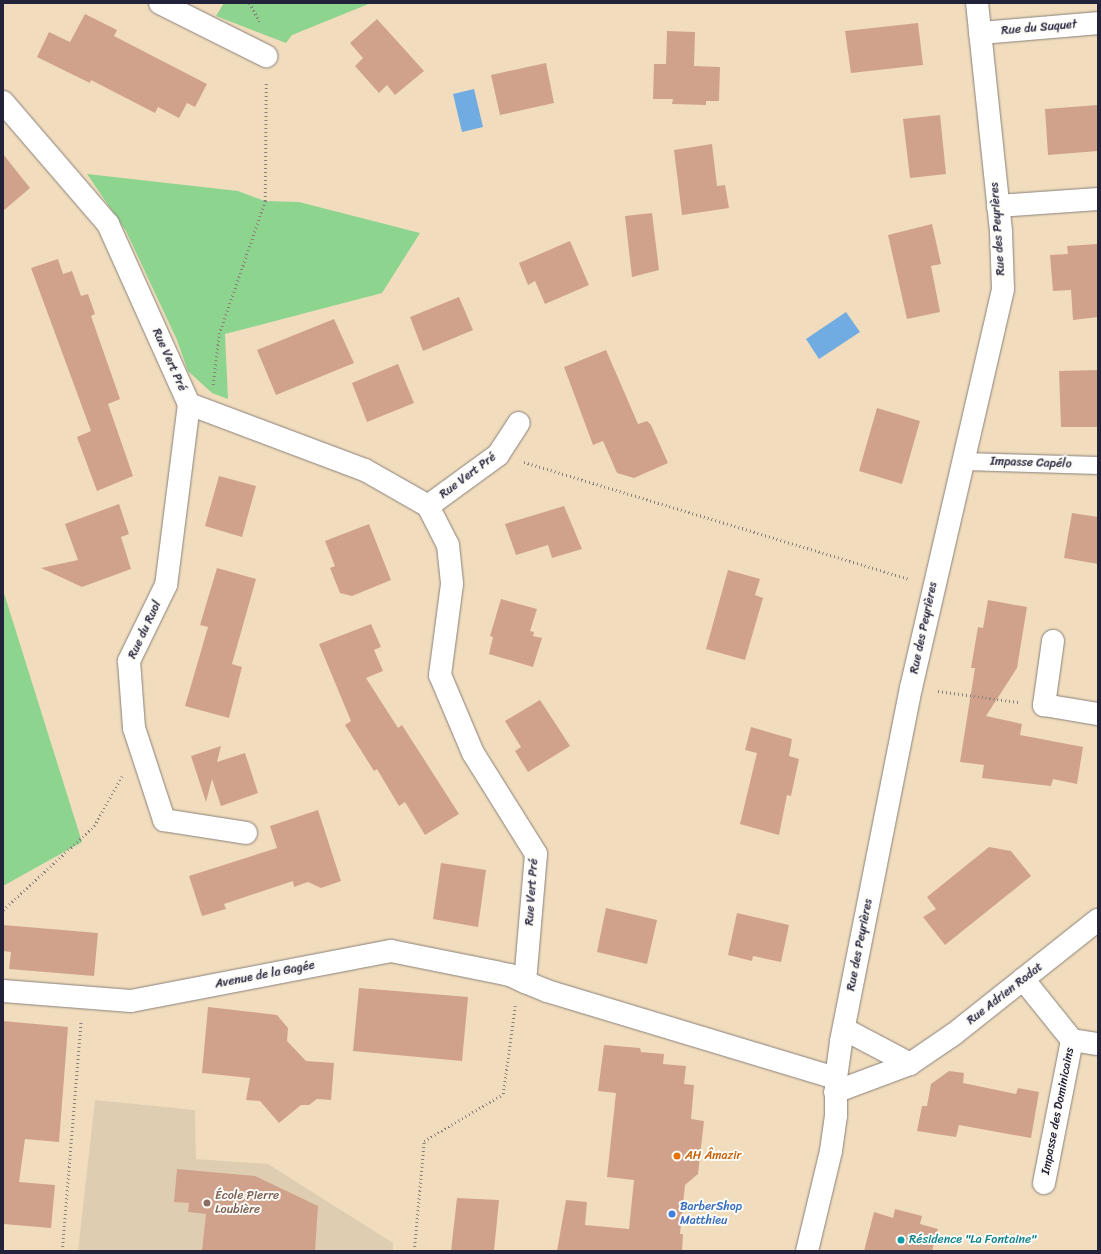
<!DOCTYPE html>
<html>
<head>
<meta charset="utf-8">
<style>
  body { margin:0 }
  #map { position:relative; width:1101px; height:1254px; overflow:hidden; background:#f1ddbd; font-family:Sriracha,sans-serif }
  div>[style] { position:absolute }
  .built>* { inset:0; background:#dfcdb2 }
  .green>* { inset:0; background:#8dd48f }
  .water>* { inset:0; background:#70abe1 }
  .building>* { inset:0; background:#d1a28b }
  .path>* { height:2.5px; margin-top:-1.25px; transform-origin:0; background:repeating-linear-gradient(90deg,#8a807c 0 1px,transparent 0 4px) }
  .roads { filter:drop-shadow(0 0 1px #8a807c) drop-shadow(0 0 1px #8a807c) }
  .service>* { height:17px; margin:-8.5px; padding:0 8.5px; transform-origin:8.5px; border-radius:8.5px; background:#fff }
  .minor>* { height:22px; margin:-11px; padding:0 11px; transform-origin:11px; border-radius:11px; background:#fff }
  .tertiary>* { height:22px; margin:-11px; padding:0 11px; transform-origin:11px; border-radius:11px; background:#fff }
  .dots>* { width:11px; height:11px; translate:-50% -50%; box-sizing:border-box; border:2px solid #fdfcf7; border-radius:50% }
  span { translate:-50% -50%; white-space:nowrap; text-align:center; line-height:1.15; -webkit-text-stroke:4px #fdfcf7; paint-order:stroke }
  .street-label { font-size:12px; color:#22223b }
  .food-label { font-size:12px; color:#c56008 }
  .left { translate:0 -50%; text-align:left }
  .education-label { font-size:12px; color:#785e54 }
  .shop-label { font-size:12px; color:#366cbe }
  .culture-label { font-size:12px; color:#0d838f }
  .frame { position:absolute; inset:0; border:4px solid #22223b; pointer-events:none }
</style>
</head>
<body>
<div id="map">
  <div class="built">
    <i style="clip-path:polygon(95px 1100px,195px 1110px,196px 1159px,268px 1164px,393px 1243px,393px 1251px,78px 1251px)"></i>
  </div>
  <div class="green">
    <i style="clip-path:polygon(224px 3px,371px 3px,292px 35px,286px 43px,216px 16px)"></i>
    <i style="clip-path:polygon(87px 174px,238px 191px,265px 201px,299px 202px,420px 233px,382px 293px,225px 334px,228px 399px,212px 393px,188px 371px,177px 340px,126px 231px)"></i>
    <i style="clip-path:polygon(3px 590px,82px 842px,3px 886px)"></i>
  </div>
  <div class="water">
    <i style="clip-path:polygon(474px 89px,483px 127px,462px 132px,453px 94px)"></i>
    <i style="clip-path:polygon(846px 312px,860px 332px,819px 359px,806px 339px)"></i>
  </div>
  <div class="building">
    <i style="clip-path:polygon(85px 14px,117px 30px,114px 36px,207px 84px,195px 107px,187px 103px,179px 118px,158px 107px,155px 113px,91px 80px,90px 83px,37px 57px,49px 32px,70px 42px)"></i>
    <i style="clip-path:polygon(377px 19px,424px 71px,395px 95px,387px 85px,379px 93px,355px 66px,363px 58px,350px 43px)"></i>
    <i style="clip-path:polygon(918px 23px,923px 65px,851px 73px,845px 31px)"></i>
    <i style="clip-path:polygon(667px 31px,695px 32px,694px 66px,720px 67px,719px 101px,706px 101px,706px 105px,672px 104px,673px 99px,653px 99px,654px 64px,666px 64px)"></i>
    <i style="clip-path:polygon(546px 63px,554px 103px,500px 115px,491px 75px)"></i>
    <i style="clip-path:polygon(1098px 105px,1098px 151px,1048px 155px,1045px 109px)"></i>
    <i style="clip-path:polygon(940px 115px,946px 174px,910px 178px,903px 119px)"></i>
    <i style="clip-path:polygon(712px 144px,717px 186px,725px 185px,729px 208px,682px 215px,674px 150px)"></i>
    <i style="clip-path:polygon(3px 154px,30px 188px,3px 211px)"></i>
    <i style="clip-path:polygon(652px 213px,659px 270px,632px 277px,625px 216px)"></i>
    <i style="clip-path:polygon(932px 224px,941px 264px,931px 266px,940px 312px,907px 319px,888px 235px)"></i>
    <i style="clip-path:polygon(570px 241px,589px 285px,545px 304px,535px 281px,528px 285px,519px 263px)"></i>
    <i style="clip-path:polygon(1097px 244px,1098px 317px,1073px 320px,1071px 290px,1053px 291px,1050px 255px,1068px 254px,1067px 246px)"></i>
    <i style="clip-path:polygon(58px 259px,63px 274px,72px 271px,81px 296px,88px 294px,95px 314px,91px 316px,120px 399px,108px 404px,133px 476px,97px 491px,77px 437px,91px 431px,31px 268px)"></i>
    <i style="clip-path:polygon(459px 297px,473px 330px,423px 351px,410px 317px)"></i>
    <i style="clip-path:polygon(334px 319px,354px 363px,276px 395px,257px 350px)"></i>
    <i style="clip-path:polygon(606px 350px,638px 424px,647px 421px,651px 425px,668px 463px,634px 478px,617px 473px,603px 441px,593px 445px,564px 367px)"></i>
    <i style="clip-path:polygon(398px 364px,414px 403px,367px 422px,352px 383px)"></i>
    <i style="clip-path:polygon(1098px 370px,1098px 427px,1061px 427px,1059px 371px)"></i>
    <i style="clip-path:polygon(877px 408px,920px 421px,902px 484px,859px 471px)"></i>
    <i style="clip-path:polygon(219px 476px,256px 486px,242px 537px,205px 526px)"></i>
    <i style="clip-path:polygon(119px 504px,129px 534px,121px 537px,131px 569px,82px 587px,41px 568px,78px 560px,65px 524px)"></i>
    <i style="clip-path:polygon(564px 506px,582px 549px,552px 558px,548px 545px,516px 555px,505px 524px)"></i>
    <i style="clip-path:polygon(1072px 513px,1098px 517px,1098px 564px,1064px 558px)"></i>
    <i style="clip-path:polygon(369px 524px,391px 580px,352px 596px,340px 593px,330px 568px,335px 566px,325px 541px)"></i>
    <i style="clip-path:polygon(217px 568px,256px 579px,232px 664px,242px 667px,229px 718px,185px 706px,208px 627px,200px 625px)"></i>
    <i style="clip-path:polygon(728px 570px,760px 579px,755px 595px,763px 598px,745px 660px,706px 649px)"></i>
    <i style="clip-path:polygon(501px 599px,537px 609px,530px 631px,534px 632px,533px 636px,542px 638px,533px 667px,489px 654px,493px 637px,490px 636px)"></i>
    <i style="clip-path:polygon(988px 600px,1027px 607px,1017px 668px,986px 716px,1022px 724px,1020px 735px,1083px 747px,1077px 784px,1053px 779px,1051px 786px,982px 778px,984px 765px,960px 762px,975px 668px,971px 668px,978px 627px,983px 628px)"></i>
    <i style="clip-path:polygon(371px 624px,381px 647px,374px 650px,383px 671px,366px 678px,398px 728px,402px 725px,459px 814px,425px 835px,405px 802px,399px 806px,377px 769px,374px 771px,345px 725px,351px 721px,319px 644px)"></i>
    <i style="clip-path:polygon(540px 700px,570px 746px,528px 772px,515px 751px,521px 747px,505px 721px)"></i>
    <i style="clip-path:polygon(751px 727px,792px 739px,789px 756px,799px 759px,791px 796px,787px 795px,779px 835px,740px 824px,757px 753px,745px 750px)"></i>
    <i style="clip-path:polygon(221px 746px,217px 762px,245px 753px,258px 793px,221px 806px,212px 779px,206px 802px,191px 756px)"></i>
    <i style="clip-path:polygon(318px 810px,341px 881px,321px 888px,308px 882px,294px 887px,293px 881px,224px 904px,226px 909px,202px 916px,189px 876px,277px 848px,270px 826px)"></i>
    <i style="clip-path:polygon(989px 847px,1011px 851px,1031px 876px,945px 945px,923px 917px,936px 909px,927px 897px)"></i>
    <i style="clip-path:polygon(441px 863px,486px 870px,478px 927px,433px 919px)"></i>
    <i style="clip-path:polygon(606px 908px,657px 920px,647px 964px,597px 952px)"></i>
    <i style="clip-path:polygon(737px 913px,789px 925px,781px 962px,753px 956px,752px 961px,728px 955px)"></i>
    <i style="clip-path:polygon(3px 925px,98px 933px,94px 976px,9px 969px,11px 952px,3px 951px)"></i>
    <i style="clip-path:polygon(359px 988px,468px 997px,462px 1061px,353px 1051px)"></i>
    <i style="clip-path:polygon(208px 1007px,277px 1015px,288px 1028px,287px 1041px,306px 1061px,334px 1063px,331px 1100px,317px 1099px,309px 1105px,301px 1105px,279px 1123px,260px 1101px,246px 1100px,250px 1078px,202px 1073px)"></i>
    <i style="clip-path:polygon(3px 1021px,68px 1027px,59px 1142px,25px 1139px,19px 1182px,55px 1185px,51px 1228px,3px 1224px)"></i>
    <i style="clip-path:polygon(604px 1045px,640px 1048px,641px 1052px,664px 1054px,663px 1064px,686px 1066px,684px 1084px,694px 1085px,691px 1119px,704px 1121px,698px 1174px,685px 1185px,680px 1234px,683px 1234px,682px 1251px,557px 1251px,566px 1200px,587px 1202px,585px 1225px,629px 1229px,634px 1180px,607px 1177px,616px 1093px,598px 1091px)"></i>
    <i style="clip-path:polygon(949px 1071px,964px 1073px,963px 1083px,1016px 1094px,1018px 1088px,1039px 1092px,1031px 1138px,959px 1125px,956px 1137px,917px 1131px,922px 1106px,927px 1106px,931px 1084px)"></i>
    <i style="clip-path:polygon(177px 1169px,255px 1176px,318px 1206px,315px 1251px,202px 1251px,206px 1214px,188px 1212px,189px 1203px,174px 1202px)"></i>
    <i style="clip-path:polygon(457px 1198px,499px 1200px,494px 1251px,451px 1251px)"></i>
    <i style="clip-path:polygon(895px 1209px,922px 1216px,920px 1224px,938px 1229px,932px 1251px,864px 1251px,874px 1212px,893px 1218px)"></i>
  </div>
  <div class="path">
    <i style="left:250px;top:3px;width:22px;rotate:63deg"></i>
    <i style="left:213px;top:385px;width:51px;rotate:-83.3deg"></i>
    <i style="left:219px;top:334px;width:141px;rotate:-70.9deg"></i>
    <i style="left:265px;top:201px;width:119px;rotate:-89.5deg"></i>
    <i style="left:524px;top:462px;width:403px;rotate:16.9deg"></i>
    <i style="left:938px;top:691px;width:81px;rotate:7.8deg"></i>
    <i style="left:3px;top:910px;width:124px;rotate:-42.7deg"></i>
    <i style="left:94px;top:826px;width:57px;rotate:-60.8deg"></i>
    <i style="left:62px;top:1251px;width:230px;rotate:-85.3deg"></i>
    <i style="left:414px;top:1251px;width:110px;rotate:-84.8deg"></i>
    <i style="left:424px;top:1141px;width:92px;rotate:-30.7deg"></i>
    <i style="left:503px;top:1094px;width:89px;rotate:-82.2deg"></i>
  </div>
  <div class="roads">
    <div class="service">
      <i style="left:964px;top:461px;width:134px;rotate:1.7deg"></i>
    </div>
    <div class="minor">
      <i style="left:160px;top:3px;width:119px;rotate:26.6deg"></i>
      <i style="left:980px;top:33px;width:118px;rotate:-4.8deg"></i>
      <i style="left:3px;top:102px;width:161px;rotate:49.3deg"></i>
      <i style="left:108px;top:224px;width:197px;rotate:65.8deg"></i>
      <i style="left:189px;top:404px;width:188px;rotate:20.6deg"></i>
      <i style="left:365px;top:470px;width:73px;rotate:29.7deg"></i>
      <i style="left:428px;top:506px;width:44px;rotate:62.9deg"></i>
      <i style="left:448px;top:545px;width:39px;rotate:84deg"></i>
      <i style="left:452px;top:584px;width:92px;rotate:97.5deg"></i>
      <i style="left:440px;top:675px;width:85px;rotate:67.1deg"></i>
      <i style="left:473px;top:753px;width:119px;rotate:58deg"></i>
      <i style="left:536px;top:854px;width:128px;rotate:94.9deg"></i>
      <i style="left:525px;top:982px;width:24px;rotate:22deg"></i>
      <i style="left:547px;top:991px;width:302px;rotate:16.8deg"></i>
      <i style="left:998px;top:206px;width:100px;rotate:-4deg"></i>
      <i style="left:189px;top:404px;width:182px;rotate:97.2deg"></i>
      <i style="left:166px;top:585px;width:85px;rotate:116deg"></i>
      <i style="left:129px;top:661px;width:67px;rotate:85.7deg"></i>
      <i style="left:134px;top:728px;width:97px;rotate:71.9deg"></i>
      <i style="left:164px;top:820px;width:83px;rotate:9deg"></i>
      <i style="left:428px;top:506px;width:87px;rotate:-36.1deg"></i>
      <i style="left:498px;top:455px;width:38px;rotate:-57deg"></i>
      <i style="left:1053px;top:641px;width:65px;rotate:98deg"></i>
      <i style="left:1044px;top:705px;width:55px;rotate:9.5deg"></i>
      <i style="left:1023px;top:979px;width:78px;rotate:51.2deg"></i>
      <i style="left:1072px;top:1040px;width:26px;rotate:9deg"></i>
      <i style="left:3px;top:991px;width:128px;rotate:4.5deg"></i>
      <i style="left:131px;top:1001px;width:265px;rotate:-10.9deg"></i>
      <i style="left:391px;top:951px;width:121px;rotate:11.4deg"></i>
      <i style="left:510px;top:975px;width:17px;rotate:25deg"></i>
      <i style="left:844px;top:1029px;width:75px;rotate:27.9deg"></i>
      <i style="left:835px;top:1092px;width:80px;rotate:-20.5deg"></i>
      <i style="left:910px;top:1064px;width:53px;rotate:-34.3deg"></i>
      <i style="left:954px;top:1034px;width:184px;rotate:-38.4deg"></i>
      <i style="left:1044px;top:1183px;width:146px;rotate:-78.9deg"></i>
    </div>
    <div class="tertiary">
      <i style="left:807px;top:1251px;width:103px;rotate:-76.5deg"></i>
      <i style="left:831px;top:1151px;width:36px;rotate:-82deg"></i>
      <i style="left:836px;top:1115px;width:37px;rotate:-90deg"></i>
      <i style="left:836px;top:1078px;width:37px;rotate:-82deg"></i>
      <i style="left:841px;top:1041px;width:360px;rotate:-78.8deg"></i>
      <i style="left:911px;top:688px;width:409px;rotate:-77deg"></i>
      <i style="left:1003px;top:289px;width:58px;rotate:-92deg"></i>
      <i style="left:1001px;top:231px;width:229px;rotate:-96deg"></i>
    </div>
  </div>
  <div class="dots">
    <i style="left:677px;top:1156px;background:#e8710a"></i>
    <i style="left:207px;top:1203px;background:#8d6e63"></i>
    <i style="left:672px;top:1214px;background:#3f7fe0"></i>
    <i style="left:901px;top:1240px;background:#0f9aa8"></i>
  </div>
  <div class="street-label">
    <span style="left:1039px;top:28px;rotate:-5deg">Rue du Suquet</span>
    <span style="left:998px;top:229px;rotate:-94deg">Rue des Peyrières</span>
    <span style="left:169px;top:360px;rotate:66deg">Rue Vert Pré</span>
    <span style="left:1031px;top:463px;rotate:2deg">Impasse Capélo</span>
    <span style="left:468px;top:476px;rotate:-37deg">Rue Vert Pré</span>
    <span style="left:924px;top:628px;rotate:-78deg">Rue des Peyrières</span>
    <span style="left:145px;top:630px;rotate:-65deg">Rue du Ruol</span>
    <span style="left:532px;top:892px;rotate:-86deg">Rue Vert Pré</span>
    <span style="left:860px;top:945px;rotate:-79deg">Rue des Peyrières</span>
    <span style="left:265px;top:975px;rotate:-11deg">Avenue de la Gagée</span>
    <span style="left:1005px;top:994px;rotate:-38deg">Rue Adrien Rodat</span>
    <span style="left:1058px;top:1111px;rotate:-79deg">Impasse des Dominicains</span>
  </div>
  <div class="food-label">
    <span class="left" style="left:685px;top:1156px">AH Âmazir</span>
  </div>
  <div class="education-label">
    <span class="left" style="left:215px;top:1203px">École Pierre<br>Loubière</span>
  </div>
  <div class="shop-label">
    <span class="left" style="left:680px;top:1214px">BarberShop<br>Matthieu</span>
  </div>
  <div class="culture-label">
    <span class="left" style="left:909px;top:1240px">Résidence "La Fontaine"</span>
  </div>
  <div class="frame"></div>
</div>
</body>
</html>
